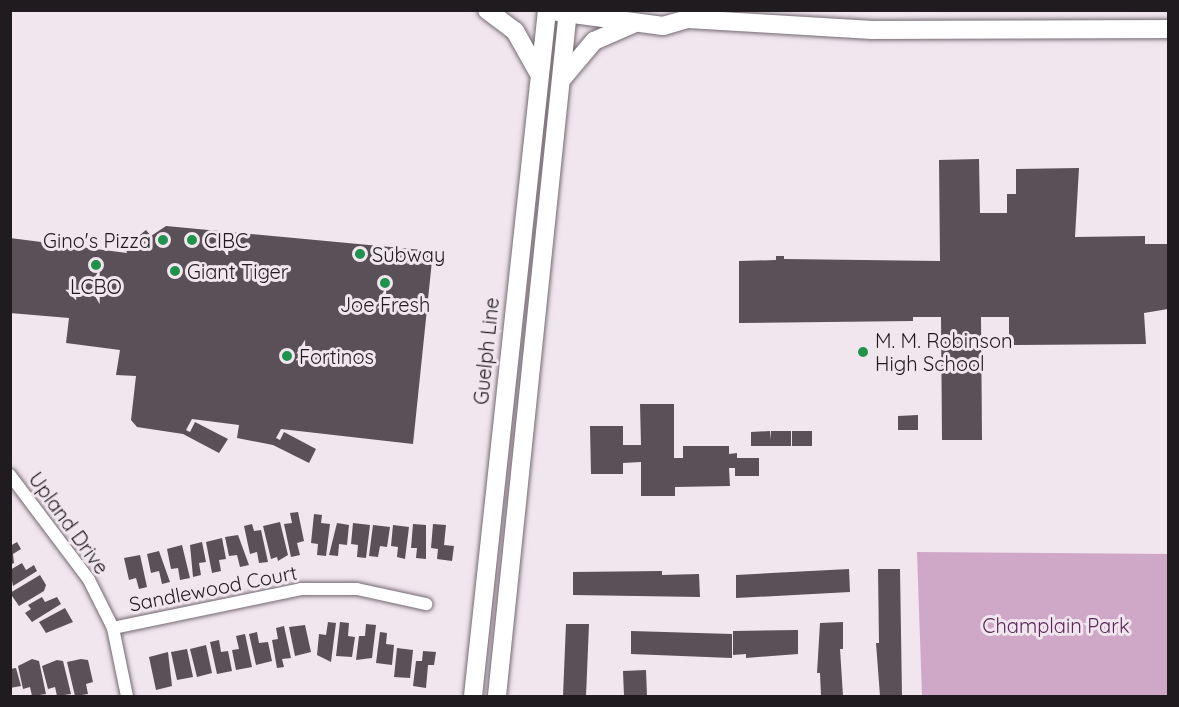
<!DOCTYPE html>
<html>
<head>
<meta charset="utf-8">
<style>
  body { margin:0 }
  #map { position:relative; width:1179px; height:707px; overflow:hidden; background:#f1e5ee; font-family:Quicksand,sans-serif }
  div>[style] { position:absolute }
  .green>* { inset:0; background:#cfa8c8 }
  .building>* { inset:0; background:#5a5058 }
  .roads { filter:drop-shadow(0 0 2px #736971) drop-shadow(0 0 2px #736971) }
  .minor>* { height:12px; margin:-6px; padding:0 6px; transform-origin:6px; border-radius:6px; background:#fff }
  .secondary>* { height:18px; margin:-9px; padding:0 9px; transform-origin:9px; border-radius:9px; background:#fff }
  .dots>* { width:16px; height:16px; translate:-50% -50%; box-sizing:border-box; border:3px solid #f1e5ee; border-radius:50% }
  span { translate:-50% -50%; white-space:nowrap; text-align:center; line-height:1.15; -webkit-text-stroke:6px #f1e5ee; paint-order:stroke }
  .poi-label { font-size:20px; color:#1f1b1e }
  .right { translate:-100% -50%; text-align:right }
  .left { translate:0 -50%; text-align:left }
  .street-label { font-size:20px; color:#1f1b1e }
  .park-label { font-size:20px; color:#5d2758 }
  .frame { position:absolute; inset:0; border:12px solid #1f1b1e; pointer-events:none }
</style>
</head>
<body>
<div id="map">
  <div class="green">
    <i style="clip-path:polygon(917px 552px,1168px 554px,1168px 696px,922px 696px)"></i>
  </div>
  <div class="building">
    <i style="clip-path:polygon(979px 159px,980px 213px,1007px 213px,1007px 194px,1016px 194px,1016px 169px,1079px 168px,1075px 237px,1145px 236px,1145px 244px,1168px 244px,1168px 309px,1144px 313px,1146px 344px,1009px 345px,1009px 317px,981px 317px,982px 440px,942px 440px,941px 317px,913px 317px,913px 321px,739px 323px,739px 261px,776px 260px,776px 256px,784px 256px,784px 259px,940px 261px,939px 160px)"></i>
    <i style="clip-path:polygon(166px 226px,433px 251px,413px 444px,281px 429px,276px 438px,280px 440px,284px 432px,316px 449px,309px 463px,273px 445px,237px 438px,239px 425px,192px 419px,186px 430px,190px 432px,195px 422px,228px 439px,219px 453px,183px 434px,137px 427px,131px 420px,136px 376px,116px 375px,120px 350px,66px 343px,69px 318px,10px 313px,10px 238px,127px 253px,125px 247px,146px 230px,151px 236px)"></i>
    <i style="clip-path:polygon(640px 404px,674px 404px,674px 458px,683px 458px,683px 446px,729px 446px,729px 454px,737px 453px,737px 458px,759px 458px,759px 476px,735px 476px,735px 468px,729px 468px,730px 486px,675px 487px,675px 496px,641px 496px,641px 462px,623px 463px,623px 474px,591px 474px,590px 426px,623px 426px,623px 445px,641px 445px)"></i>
    <i style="clip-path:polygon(918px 415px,918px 430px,898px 430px,898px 416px)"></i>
    <i style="clip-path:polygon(770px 431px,771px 440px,771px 431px,791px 431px,791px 446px,751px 446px,751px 432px)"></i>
    <i style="clip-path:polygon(792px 431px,812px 431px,812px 446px,792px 446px)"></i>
    <i style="clip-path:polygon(298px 512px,304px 541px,297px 543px,300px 555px,291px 557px,284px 524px,292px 523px,290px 513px)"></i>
    <i style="clip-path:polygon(314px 514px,322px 515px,321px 523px,330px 524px,326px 556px,317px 555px,318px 544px,311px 543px)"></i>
    <i style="clip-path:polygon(280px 522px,288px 555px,278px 561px,277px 557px,271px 559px,263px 526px)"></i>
    <i style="clip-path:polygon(337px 523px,349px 525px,347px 545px,339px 544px,338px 556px,329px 555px)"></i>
    <i style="clip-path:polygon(353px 523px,370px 525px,366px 558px,357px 557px,358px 545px,351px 544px)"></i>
    <i style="clip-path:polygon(252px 524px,254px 531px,261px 530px,268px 562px,259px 563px,257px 552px,250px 554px,244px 526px)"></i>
    <i style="clip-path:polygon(413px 524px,426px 525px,426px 559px,416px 558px,417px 548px,411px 548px)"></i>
    <i style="clip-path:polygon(433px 524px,446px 525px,444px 545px,454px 546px,452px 561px,437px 559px,438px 549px,431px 548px)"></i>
    <i style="clip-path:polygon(373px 525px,390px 527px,387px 547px,380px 546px,378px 557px,369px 556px)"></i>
    <i style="clip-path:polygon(393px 525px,409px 527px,405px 559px,397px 557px,398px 547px,391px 546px)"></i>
    <i style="clip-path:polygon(238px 535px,249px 565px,240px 567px,237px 555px,229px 556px,225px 537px)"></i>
    <i style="clip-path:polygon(222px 538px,226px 559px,219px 560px,221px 571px,212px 573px,206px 542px)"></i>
    <i style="clip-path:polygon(17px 542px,21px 549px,13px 554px,14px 563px,10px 565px,10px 546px)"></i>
    <i style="clip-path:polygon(202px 542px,206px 562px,199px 563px,201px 575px,193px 577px,190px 545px)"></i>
    <i style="clip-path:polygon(182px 545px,190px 578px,180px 580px,178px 568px,171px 569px,167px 549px)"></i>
    <i style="clip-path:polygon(159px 551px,170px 582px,162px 584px,159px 571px,151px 573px,147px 554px)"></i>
    <i style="clip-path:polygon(140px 555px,147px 587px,139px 589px,136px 578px,129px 580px,124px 558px)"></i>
    <i style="clip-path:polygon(22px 563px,26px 570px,34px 565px,37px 571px,13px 586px,10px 570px)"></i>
    <i style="clip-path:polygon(849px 569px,850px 592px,736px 598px,736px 575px)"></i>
    <i style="clip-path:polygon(878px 569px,900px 569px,902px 696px,880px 696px,876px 643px,879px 643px)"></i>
    <i style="clip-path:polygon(662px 571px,662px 575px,699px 574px,700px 597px,573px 595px,573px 572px)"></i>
    <i style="clip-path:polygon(40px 575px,46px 585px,44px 591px,19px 606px,10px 593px)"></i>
    <i style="clip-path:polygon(42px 597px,45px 602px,57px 597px,61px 604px,32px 622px,25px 613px,31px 609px,28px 605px)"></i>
    <i style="clip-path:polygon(65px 608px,73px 622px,46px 633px,39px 622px)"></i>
    <i style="clip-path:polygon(328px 622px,336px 623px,331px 662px,317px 655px,319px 634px,326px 635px)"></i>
    <i style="clip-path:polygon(340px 622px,349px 623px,348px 636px,355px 637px,352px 657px,336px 656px)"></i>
    <i style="clip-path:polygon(843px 622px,843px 649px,840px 649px,843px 696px,821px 696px,820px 673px,817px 673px,820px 623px)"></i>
    <i style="clip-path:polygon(366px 624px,376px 625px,372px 658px,356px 660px,359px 636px,365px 636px)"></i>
    <i style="clip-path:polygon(566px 624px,589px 624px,586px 696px,563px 696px)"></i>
    <i style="clip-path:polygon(305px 625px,311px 652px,295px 656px,289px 627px)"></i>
    <i style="clip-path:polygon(284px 626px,291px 658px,282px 659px,284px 667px,277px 668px,272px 640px,278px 639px,276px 628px)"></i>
    <i style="clip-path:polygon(798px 630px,798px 654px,746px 658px,746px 654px,733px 655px,733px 631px)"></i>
    <i style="clip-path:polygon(631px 631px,732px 634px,732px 658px,631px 654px)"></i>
    <i style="clip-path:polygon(257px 632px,259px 643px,268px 642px,272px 661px,256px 665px,249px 634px)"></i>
    <i style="clip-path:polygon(380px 632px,387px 633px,386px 644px,394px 645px,392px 665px,376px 663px)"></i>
    <i style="clip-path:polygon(245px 634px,252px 667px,236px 670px,232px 650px,239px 649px,236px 636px)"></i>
    <i style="clip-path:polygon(219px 640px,221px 652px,228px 651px,232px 671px,217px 674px,210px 642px)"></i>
    <i style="clip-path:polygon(206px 645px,212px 673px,197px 677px,190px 649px)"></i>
    <i style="clip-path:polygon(397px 648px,413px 650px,410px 678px,394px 677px)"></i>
    <i style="clip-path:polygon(187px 649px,193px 677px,177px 680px,171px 652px)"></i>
    <i style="clip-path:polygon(423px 651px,436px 652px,434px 665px,428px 665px,426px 688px,413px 686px,416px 661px,422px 661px)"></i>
    <i style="clip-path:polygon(168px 652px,172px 686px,156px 690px,149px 657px)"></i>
    <i style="clip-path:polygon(32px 659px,39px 661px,46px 694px,32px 696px,30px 687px,23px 689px,18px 666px)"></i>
    <i style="clip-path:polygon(81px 659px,88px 660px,93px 682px,86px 684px,88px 694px,75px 696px,67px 662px)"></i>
    <i style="clip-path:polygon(57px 660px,63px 661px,71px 694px,57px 696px,55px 687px,48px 689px,42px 666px)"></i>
    <i style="clip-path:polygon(16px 668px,21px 686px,10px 688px,10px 669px)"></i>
    <i style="clip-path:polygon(646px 670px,647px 696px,624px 696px,623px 671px)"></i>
  </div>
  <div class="roads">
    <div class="minor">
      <i style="left:10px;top:475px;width:131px;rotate:53deg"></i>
      <i style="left:89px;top:580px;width:54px;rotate:63.4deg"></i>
      <i style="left:113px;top:628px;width:69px;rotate:78.4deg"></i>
      <i style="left:113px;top:628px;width:192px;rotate:-11.7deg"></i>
      <i style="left:301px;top:589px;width:56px"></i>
      <i style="left:357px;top:589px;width:71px;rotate:12.3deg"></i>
    </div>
    <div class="secondary">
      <i style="left:487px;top:10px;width:35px;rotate:37deg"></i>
      <i style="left:515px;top:31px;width:47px;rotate:60.7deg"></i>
      <i style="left:558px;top:12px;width:106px;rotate:7.6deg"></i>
      <i style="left:663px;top:26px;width:26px;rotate:-16deg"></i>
      <i style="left:688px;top:19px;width:185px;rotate:3.4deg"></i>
      <i style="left:873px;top:30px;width:295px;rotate:-0.2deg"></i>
      <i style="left:562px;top:79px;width:50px;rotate:-49.9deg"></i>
      <i style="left:594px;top:41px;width:43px;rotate:-23.6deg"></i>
      <i style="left:473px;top:696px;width:690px;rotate:-83.84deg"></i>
      <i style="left:497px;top:696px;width:690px;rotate:-84.09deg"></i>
    </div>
  </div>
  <div class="dots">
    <i style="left:163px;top:240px;background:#1f934e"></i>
    <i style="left:192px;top:240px;background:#1f934e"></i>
    <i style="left:360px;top:254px;background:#1f934e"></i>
    <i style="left:96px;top:265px;background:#1f934e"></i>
    <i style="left:175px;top:271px;background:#1f934e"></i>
    <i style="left:385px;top:283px;background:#1f934e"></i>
    <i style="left:863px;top:352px;background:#1f934e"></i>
    <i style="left:287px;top:356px;background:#1f934e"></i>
  </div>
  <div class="poi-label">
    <span class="right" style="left:151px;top:240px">Gino's Pizza</span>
    <span class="left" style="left:204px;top:240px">CIBC</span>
    <span class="left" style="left:372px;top:254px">Subway</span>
    <span class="left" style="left:187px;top:271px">Giant Tiger</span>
    <span style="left:96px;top:286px">LCBO</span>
    <span style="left:385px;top:304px">Joe Fresh</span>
    <span class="left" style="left:875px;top:352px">M. M. Robinson<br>High School</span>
    <span class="left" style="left:299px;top:356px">Fortinos</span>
  </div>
  <div class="street-label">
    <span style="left:486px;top:351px;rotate:-84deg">Guelph Line</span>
    <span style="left:69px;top:523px;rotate:54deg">Upland Drive</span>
    <span style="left:213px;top:588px;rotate:-11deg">Sandlewood Court</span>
  </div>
  <div class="park-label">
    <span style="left:1056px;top:625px">Champlain Park</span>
  </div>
  <div class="frame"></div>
</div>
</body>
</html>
